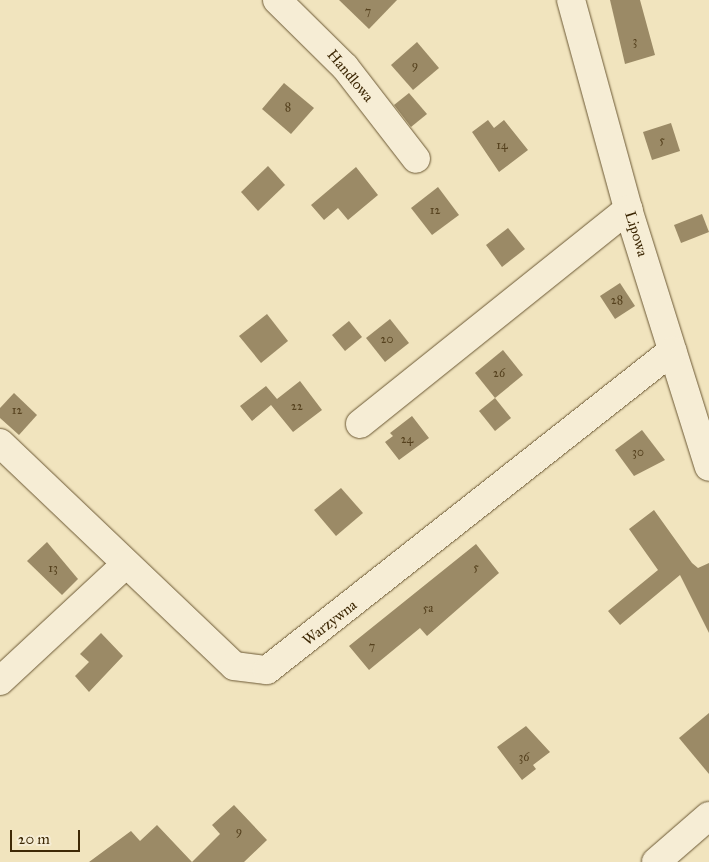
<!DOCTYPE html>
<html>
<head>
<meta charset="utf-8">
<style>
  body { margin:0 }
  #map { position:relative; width:709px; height:862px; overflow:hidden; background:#f1e4be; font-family:"IM FELL Great Primer",serif }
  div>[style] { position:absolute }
  .building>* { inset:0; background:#9b8a66 }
  .roads { filter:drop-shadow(0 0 1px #6b5834) drop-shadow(0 0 1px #6b5834) }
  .minor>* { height:28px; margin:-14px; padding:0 14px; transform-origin:14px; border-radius:14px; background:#f6edd5 }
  span { translate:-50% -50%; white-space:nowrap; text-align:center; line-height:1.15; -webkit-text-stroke:4px #f6edd5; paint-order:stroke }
  .number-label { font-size:12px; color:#55411e }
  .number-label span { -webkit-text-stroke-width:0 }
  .street-label { font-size:15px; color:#3e2906 }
  .scale { position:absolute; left:10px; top:830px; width:70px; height:22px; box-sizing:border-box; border:2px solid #3e2906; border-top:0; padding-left:6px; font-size:15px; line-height:18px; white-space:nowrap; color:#3e2906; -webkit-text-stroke:4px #f6edd5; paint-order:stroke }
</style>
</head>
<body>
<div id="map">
  <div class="building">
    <i style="clip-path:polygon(339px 0,397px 0,369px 29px)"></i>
    <i style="clip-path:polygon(610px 0,640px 0,655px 55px,625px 64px)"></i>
    <i style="clip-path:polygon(417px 42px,439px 68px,413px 90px,391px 65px)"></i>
    <i style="clip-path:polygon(284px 83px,314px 108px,291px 134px,262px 109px)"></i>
    <i style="clip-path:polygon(409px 93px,427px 114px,411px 127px,394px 105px)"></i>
    <i style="clip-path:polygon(488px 120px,494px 128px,504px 120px,528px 150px,499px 172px,472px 132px)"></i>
    <i style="clip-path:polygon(671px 123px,680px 151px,652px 160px,643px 132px)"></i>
    <i style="clip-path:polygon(268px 166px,285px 185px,258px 211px,241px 192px)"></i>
    <i style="clip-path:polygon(356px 167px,378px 195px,348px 220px,338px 208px,324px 220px,311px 205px)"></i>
    <i style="clip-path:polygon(438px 187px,459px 215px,432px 235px,411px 208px)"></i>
    <i style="clip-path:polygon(702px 214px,709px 232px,681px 243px,674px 225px)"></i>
    <i style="clip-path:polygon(508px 228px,525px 249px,502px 267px,486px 245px)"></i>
    <i style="clip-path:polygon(620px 283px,635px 306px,615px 319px,600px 296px)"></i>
    <i style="clip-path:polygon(267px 314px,288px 341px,261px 363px,239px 336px)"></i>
    <i style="clip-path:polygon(390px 319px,409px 343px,385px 362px,366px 338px)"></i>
    <i style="clip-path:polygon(349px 321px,362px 337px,345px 351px,332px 335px)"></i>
    <i style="clip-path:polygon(503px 350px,523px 375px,495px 398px,475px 373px)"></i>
    <i style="clip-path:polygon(300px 381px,322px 410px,293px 432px,271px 405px,252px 421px,240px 406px,266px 386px,277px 399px)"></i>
    <i style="clip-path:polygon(14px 393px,37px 415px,19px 435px,0 418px,0 408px)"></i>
    <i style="clip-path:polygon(495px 398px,511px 418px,495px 431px,479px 411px)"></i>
    <i style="clip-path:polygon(412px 416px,429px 438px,399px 460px,385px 442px,393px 436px,390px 433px)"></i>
    <i style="clip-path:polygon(642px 430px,665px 460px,634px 476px,615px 450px)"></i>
    <i style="clip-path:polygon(341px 488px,363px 513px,336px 536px,314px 510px)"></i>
    <i style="clip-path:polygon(654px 510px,692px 563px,698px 568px,709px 563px,709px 633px,680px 575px,620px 625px,608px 611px,658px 570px,629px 529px)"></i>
    <i style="clip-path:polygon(47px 542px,78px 579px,62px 595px,27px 561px)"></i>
    <i style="clip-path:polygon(476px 544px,499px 573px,427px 636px,420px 628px,369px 670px,349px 646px)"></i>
    <i style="clip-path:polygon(101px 633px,123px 656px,89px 692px,75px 676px,89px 662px,80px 654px)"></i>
    <i style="clip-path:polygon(709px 713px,709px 774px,679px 738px)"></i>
    <i style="clip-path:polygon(526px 726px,550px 752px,533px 765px,536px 769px,522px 780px,497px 747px)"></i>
    <i style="clip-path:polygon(234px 805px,267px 840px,244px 862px,89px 862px,131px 831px,140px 841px,157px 825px,192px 862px,220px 834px,212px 825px)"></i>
  </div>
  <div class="roads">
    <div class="minor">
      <i style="left:277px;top:0;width:95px;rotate:44.6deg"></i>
      <i style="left:345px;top:67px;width:116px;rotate:52.3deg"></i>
      <i style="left:571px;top:0;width:217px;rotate:74.7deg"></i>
      <i style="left:628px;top:209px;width:270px;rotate:72.6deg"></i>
      <i style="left:360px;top:424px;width:344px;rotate:-38.7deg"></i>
      <i style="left:0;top:443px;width:323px;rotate:43.6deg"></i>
      <i style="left:234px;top:666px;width:33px;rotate:7deg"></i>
      <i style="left:267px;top:670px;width:516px;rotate:-38.23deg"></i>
      <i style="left:0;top:681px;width:172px;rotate:-42.9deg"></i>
      <i style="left:656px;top:862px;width:70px;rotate:-41deg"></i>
    </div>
  </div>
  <div class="number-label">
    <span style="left:368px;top:12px">7</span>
    <span style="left:635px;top:42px">3</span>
    <span style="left:415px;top:66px">9</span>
    <span style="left:288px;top:108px">8</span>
    <span style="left:662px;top:141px">5</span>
    <span style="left:502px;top:146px">14</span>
    <span style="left:435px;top:211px">12</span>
    <span style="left:617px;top:301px">28</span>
    <span style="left:387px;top:340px">20</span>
    <span style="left:499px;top:374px">26</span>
    <span style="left:297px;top:407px">22</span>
    <span style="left:17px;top:411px">12</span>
    <span style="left:407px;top:440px">24</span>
    <span style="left:638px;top:453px">30</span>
    <span style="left:476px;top:568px">5</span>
    <span style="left:53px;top:569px">13</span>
    <span style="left:428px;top:609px">5a</span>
    <span style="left:372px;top:647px">7</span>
    <span style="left:524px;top:758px">36</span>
    <span style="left:239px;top:832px">9</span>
  </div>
  <div class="street-label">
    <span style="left:350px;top:76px;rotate:50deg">Handlowa</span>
    <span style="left:636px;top:234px;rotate:73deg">Lipowa</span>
    <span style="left:330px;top:623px;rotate:-38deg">Warzywna</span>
  </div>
  <div class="scale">20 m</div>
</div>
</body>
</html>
